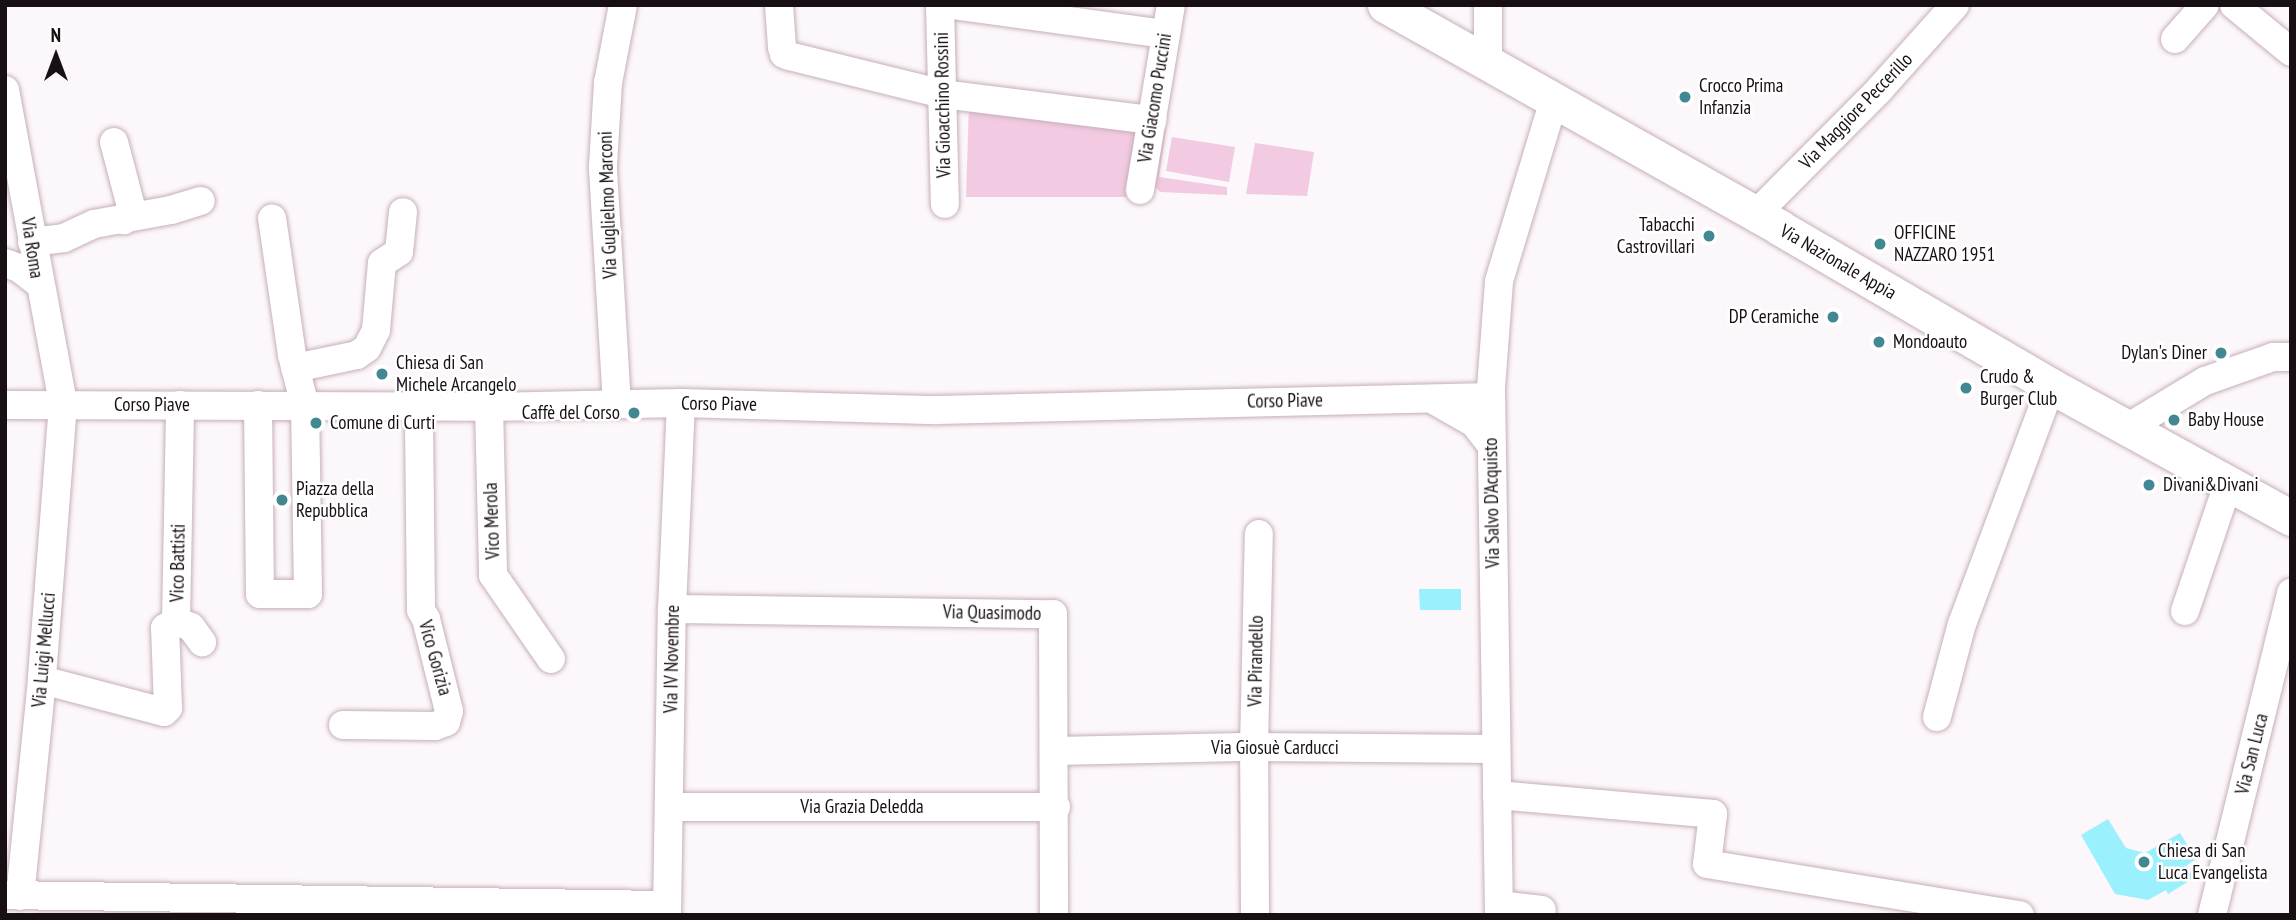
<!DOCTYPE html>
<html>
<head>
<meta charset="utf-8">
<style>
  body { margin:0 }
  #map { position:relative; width:2296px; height:920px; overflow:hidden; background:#fcf7fa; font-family:"PT Sans Narrow",sans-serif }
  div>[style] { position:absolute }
  .green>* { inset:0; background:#f2cae1 }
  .building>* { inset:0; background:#9af0fd }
  .roads { filter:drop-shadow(0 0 2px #c6aebc) drop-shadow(0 0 2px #c6aebc) }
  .minor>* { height:28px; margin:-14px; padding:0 14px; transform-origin:14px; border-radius:14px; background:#fff }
  .major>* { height:35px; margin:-17.5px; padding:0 17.5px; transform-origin:17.5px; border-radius:17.5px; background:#fff }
  .dots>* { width:19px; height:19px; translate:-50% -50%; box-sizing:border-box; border:4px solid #fff; border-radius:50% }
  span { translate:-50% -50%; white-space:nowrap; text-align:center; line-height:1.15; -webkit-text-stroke:5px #fff; paint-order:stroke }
  .poi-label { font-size:19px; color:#170f14 }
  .left { translate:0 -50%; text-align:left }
  .right { translate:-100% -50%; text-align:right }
  .street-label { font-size:19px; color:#170f14 }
  .frame { position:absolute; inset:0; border:7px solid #170f14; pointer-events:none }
  .north { position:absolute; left:21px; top:21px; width:70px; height:70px; -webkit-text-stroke:5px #fff; paint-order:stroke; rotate:0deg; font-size:19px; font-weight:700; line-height:28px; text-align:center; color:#170f14 }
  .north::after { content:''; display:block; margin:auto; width:24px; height:32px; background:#170f14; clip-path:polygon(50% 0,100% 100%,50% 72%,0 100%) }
</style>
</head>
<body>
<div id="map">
  <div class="green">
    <i style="clip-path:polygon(969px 104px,1142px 128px,1132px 197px,966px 197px)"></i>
    <i style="clip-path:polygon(1160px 129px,1166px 130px,1159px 177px,1227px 187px,1227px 195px,1160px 192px,1151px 182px)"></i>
    <i style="clip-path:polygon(1172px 137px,1235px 147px,1229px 182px,1166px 171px)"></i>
    <i style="clip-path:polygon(1255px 143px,1314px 152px,1307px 196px,1246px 194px)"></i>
  </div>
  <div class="building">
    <i style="clip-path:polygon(1419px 589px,1461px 589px,1461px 610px,1420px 610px)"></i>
    <i style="clip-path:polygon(2108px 819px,2126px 848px,2145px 853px,2180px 833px,2196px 859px,2186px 866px,2194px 878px,2168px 894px,2166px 890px,2148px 900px,2115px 894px,2081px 835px)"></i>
  </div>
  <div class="roads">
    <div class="minor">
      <i style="left:779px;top:5px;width:42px;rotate:85.9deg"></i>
      <i style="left:782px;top:47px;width:7px;rotate:74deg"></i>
      <i style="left:784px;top:54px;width:5px;rotate:22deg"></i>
      <i style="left:789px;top:56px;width:159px;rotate:13.9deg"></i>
      <i style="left:943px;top:94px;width:211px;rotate:7.1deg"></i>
      <i style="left:940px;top:5px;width:199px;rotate:88.6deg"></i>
      <i style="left:953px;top:5px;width:215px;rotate:7.8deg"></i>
      <i style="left:2234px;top:5px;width:74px;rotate:39.5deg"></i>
      <i style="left:2175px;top:39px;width:45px;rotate:-48.6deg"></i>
      <i style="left:1488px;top:63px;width:58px;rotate:-90deg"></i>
      <i style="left:5px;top:90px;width:319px;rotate:79.5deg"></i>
      <i style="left:63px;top:404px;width:277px;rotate:94.4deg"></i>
      <i style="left:42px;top:680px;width:217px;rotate:95.8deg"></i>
      <i style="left:114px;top:142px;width:67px;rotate:75.3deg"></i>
      <i style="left:131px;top:207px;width:15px;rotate:118deg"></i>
      <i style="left:1140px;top:190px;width:188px;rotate:-80.5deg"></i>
      <i style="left:1756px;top:214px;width:175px;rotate:-45.2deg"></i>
      <i style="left:1879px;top:90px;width:114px;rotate:-48.2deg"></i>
      <i style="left:32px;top:242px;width:32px;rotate:-7deg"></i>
      <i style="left:64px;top:238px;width:33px;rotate:-25deg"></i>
      <i style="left:94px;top:224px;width:78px;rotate:-10.3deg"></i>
      <i style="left:171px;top:210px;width:31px;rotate:-17deg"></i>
      <i style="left:5px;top:263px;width:15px;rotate:20deg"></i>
      <i style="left:19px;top:268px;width:24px;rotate:38deg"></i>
      <i style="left:295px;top:368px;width:63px;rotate:-11.8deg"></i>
      <i style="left:357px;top:355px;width:12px;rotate:-35deg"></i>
      <i style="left:367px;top:348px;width:20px;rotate:-63deg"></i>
      <i style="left:376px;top:330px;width:67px;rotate:-84.9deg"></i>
      <i style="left:382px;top:263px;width:20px;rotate:-33deg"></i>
      <i style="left:399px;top:252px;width:40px;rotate:-84.3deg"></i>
      <i style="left:1432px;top:399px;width:48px;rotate:29.7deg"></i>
      <i style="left:1474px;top:423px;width:28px;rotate:52deg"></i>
      <i style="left:5px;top:405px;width:484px;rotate:0.2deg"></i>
      <i style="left:489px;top:407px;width:192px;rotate:-1.2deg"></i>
      <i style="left:681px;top:403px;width:256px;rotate:1.6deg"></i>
      <i style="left:937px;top:410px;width:554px;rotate:-1.34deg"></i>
      <i style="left:258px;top:405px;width:189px;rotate:89.4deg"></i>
      <i style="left:260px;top:594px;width:48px"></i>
      <i style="left:308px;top:594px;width:188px;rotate:-90.9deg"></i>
      <i style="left:305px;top:406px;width:53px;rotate:-104.3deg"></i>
      <i style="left:292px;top:355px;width:138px;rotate:-98.3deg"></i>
      <i style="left:617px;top:405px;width:239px;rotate:-93.4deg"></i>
      <i style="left:603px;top:166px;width:83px;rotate:-86.6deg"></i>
      <i style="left:608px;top:83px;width:79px;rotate:-79.1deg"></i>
      <i style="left:489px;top:407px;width:168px;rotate:88.6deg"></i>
      <i style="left:493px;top:575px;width:102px;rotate:55.4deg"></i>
      <i style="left:2127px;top:428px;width:91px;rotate:-31.1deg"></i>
      <i style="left:2205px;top:381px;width:72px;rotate:-19.4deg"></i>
      <i style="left:2273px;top:357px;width:18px"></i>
      <i style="left:672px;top:609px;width:381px;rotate:0.8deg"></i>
      <i style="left:1053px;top:614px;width:301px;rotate:89.8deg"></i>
      <i style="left:2185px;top:611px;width:134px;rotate:-71.3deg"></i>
      <i style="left:176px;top:621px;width:16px;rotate:22deg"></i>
      <i style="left:191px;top:627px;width:19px;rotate:54deg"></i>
      <i style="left:42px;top:680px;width:126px;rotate:14.7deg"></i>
      <i style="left:164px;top:712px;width:6px;rotate:-45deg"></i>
      <i style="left:168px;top:708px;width:80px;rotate:-92.1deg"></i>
      <i style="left:165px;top:628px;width:13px;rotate:-32deg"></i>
      <i style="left:176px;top:621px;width:216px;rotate:-88.9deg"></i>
      <i style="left:1937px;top:717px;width:96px;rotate:-75deg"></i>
      <i style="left:1962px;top:624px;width:254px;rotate:-69.5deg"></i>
      <i style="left:343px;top:725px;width:92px;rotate:0.6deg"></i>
      <i style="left:435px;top:726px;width:12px;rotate:-20deg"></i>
      <i style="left:446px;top:722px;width:11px;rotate:-75deg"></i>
      <i style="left:449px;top:711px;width:95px;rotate:-104deg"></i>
      <i style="left:426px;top:619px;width:10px;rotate:-119deg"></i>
      <i style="left:421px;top:610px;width:204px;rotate:-90.6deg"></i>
      <i style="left:1055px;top:751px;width:199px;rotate:-1.2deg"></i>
      <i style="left:1254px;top:747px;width:242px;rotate:0.5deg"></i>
      <i style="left:1497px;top:795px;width:217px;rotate:5deg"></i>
      <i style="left:1713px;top:814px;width:50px;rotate:96.8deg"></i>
      <i style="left:1707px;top:864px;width:317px;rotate:9.3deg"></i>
      <i style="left:669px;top:807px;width:387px"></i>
      <i style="left:5px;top:895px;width:662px;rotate:0.87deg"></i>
      <i style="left:1499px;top:905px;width:43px;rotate:6.6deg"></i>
      <i style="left:667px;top:915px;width:306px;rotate:-89.1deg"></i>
      <i style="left:672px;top:609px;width:206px;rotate:-87.5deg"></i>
      <i style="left:1255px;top:915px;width:168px;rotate:-90.3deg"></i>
      <i style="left:1254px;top:747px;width:213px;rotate:-88.7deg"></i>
      <i style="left:1499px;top:915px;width:527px;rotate:-90.87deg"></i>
      <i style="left:1491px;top:388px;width:107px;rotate:-85.7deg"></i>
      <i style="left:1499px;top:281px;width:189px;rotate:-73.1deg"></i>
      <i style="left:2212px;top:915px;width:332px;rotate:-76.2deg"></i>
    </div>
    <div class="major">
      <i style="left:1385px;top:5px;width:454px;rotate:29.4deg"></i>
      <i style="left:1780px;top:228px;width:314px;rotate:30.2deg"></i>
      <i style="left:2051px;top:386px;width:274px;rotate:28.8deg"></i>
    </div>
  </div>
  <div class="dots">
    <i style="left:1685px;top:97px;background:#418892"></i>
    <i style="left:1709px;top:236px;background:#418892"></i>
    <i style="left:1880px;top:244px;background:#418892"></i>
    <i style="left:1833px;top:317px;background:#418892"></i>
    <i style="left:1879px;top:342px;background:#418892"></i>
    <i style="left:2221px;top:353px;background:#418892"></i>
    <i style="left:382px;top:374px;background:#418892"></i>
    <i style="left:1966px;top:388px;background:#418892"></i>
    <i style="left:634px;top:413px;background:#418892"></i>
    <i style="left:2174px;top:420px;background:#418892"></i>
    <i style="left:316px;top:423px;background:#418892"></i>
    <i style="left:2149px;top:485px;background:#418892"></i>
    <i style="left:282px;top:500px;background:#418892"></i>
    <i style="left:2144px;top:862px;background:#418892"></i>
  </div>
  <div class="poi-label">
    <span class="left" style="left:1699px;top:97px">Crocco Prima<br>Infanzia</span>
    <span class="right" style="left:1695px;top:236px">Tabacchi<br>Castrovillari</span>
    <span class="left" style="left:1894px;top:244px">OFFICINE<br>NAZZARO 1951</span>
    <span class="right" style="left:1819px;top:317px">DP Ceramiche</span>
    <span class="left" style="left:1893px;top:342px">Mondoauto</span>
    <span class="right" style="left:2207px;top:353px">Dylan's Diner</span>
    <span class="left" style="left:396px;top:374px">Chiesa di San<br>Michele Arcangelo</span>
    <span class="left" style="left:1980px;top:388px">Crudo &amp;<br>Burger Club</span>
    <span class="right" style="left:620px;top:413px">Caffè del Corso</span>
    <span class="left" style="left:2188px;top:420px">Baby House</span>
    <span class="left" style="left:330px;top:423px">Comune di Curti</span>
    <span class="left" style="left:2163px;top:485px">Divani&amp;Divani</span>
    <span class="left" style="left:296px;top:500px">Piazza della<br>Repubblica</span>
    <span class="left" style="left:2158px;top:862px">Chiesa di San<br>Luca Evangelista</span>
  </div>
  <div class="street-label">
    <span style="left:1155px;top:98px;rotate:-81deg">Via Giacomo Puccini</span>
    <span style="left:943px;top:105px;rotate:-91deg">Via Gioacchino Rossini</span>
    <span style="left:1856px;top:111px;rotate:-46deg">Via Maggiore Peccerillo</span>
    <span style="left:608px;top:205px;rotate:-92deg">Via Guglielmo Marconi</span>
    <span style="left:32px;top:248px;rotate:81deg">Via Roma</span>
    <span style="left:1838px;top:262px;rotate:30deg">Via Nazionale Appia</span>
    <span style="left:1285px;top:401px;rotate:-1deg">Corso Piave</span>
    <span style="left:719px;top:404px;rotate:1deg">Corso Piave</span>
    <span style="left:152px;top:405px">Corso Piave</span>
    <span style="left:1492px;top:503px;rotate:-91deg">Via Salvo D'Acquisto</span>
    <span style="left:492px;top:521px;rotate:-92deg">Vico Merola</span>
    <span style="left:178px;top:563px;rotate:-89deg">Vico Battisti</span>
    <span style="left:992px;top:613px;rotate:1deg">Via Quasimodo</span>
    <span style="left:44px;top:650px;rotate:-85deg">Via Luigi Mellucci</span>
    <span style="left:435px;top:658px;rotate:74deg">Vico Gorizia</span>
    <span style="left:672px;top:659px;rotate:-89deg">Via IV Novembre</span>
    <span style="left:1256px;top:661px;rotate:-89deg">Via Pirandello</span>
    <span style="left:1275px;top:748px">Via Giosuè Carducci</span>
    <span style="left:2252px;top:754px;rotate:-76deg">Via San Luca</span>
    <span style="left:862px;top:807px">Via Grazia Deledda</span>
  </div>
  <div class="frame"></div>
  <div class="north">N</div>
</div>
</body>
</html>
